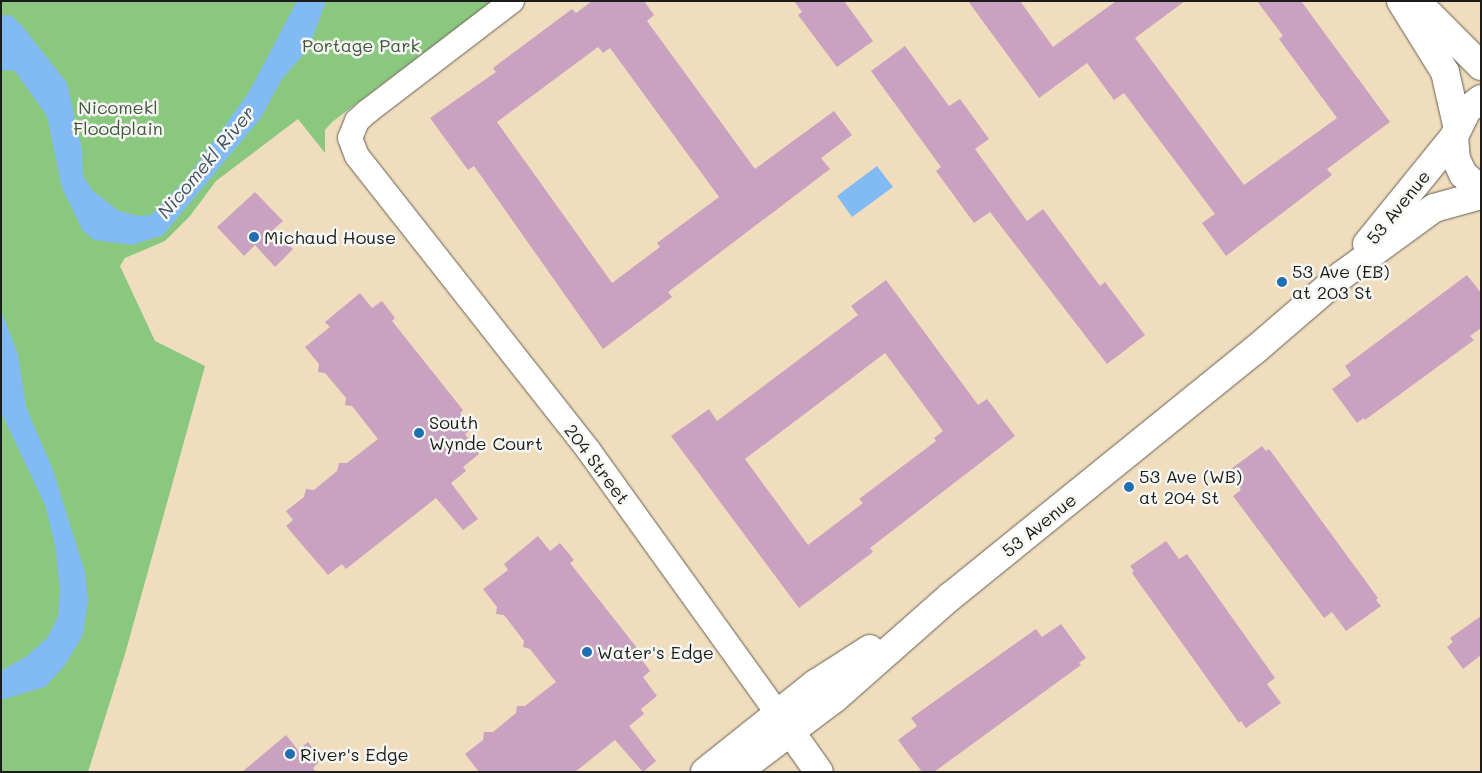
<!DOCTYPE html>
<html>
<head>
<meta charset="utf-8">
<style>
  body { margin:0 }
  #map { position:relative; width:1482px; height:773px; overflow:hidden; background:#efddbd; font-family:Mali,sans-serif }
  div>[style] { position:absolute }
  .green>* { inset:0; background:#8ac87f }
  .water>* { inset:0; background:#82bbf3 }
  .building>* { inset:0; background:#caa2c1 }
  .roads { filter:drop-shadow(0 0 1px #666054) drop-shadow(0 0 1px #666054) }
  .street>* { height:24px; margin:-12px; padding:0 12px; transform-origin:12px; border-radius:12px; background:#fff }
  .secondary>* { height:28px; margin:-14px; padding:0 14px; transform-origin:14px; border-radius:14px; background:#fff }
  .dots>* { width:14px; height:14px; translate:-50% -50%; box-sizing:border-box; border:2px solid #f6f6f2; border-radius:50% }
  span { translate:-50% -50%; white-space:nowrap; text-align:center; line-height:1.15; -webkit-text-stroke:5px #f6f6f2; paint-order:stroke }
  .park-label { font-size:18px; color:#42583f }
  .street-label { font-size:18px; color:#1c1c1c }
  .poi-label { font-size:18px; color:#1c1c1c }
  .left { translate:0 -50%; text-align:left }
  .water-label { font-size:19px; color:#405467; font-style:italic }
  .frame { position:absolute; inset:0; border:2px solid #1c1c1c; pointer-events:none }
</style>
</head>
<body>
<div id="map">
  <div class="green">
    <i style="clip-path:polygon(1px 1px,492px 1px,332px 122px,325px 130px,325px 153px,298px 119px,216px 181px,190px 216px,165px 241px,125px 258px,120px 266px,155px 341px,205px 366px,125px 654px,88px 772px,1px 772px)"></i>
  </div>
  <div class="water">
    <i style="clip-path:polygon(297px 1px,326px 1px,309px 48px,282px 79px,260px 119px,163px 235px,132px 245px,94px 240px,83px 231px,62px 188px,47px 116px,15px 71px,1px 70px,1px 15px,12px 16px,22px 26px,67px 83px,82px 150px,83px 176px,93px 191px,119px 211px,138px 216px,151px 215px,187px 178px,249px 92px)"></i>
    <i style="clip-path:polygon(877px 166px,893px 187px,852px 217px,837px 196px)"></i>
    <i style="clip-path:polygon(1px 310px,18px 355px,26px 407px,53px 470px,85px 572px,88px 600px,83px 635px,65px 665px,45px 687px,1px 700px,1px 671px,27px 656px,47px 638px,58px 617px,60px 590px,55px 544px,45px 505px,1px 412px)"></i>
  </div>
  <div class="building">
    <i style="clip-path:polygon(evenodd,592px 1px,644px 1px,654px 15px,647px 21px,755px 169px,834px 111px,852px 135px,821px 158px,830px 169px,668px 292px,672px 297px,603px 349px,474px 166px,468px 170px,430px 118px,496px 72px,493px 68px,572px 9px,576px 13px,592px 1px,598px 47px,603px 53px,610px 48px,719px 197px,657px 243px,660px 247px,612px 283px,497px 122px,598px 47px)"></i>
    <i style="clip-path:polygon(794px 1px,844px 1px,873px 41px,837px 67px,798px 15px,802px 12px)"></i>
    <i style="clip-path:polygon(968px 1px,1020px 1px,1053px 47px,1116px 1px,1185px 1px,1135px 38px,1244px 185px,1337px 118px,1279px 39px,1283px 36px,1257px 1px,1301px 1px,1390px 122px,1327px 169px,1332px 175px,1226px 256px,1202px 223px,1215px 214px,1124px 93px,1114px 100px,1087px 63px,1039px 98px)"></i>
    <i style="clip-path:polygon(905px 46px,949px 106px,960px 99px,989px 139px,975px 149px,1027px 221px,1043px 209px,1100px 286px,1105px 282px,1145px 335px,1107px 364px,990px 212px,974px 223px,936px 171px,941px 167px,871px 71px)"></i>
    <i style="clip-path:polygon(255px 192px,283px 221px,274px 229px,293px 249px,275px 267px,255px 245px,244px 256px,217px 227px)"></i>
    <i style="clip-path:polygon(1467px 275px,1481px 293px,1481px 328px,1470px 336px,1474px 340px,1365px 420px,1364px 418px,1357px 423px,1332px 389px,1351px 375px,1345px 366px)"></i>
    <i style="clip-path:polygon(evenodd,886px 280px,978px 405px,987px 399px,1015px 436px,870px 548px,873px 552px,799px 608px,671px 436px,709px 409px,717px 421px,858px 315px,851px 306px,886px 280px,885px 353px,943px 431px,934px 438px,936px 441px,859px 499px,863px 503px,808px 545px,745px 459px,885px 353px)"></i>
    <i style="clip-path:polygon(360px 293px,372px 308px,382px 301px,395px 318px,392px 321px,463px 410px,460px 413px,472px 429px,465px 434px,479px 454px,463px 467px,466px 471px,451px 483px,478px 519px,463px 530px,436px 498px,346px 569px,342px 564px,328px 575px,286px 526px,293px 520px,286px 511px,304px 497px,306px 489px,314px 490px,337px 471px,339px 463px,347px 463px,378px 439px,352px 406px,345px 405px,346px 398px,325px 373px,318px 372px,319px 364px,305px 347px,330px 327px,325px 322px)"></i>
    <i style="clip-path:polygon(1262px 446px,1266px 451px,1269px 449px,1378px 598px,1376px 600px,1381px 606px,1346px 631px,1332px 612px,1324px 618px,1233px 496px,1241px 490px,1227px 472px)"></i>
    <i style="clip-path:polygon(538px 536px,550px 551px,560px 543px,574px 560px,570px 563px,641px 653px,638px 655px,650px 671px,643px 677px,657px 696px,641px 709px,644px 714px,629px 726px,656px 761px,643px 772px,615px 740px,575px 772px,479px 772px,465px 754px,483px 740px,484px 732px,493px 732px,516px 713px,517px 706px,525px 706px,556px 682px,530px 649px,523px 647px,524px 641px,504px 615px,496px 614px,497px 607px,483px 589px,508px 570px,504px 564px)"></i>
    <i style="clip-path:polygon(1166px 541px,1179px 559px,1187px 554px,1275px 678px,1267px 684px,1281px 703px,1246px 728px,1241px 721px,1239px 723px,1132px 573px,1134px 571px,1130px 566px)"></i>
    <i style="clip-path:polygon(1481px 616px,1481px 655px,1463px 669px,1447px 647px,1453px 642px,1450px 638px)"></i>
    <i style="clip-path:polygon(1061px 624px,1086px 658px,1079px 663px,1081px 665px,934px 772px,922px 772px,898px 740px,917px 726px,911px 718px,1036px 629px,1042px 637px)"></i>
    <i style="clip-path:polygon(286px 735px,298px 750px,308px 742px,321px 760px,313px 768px,316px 772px,242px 772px)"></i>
  </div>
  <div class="roads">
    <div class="street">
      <i style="left:512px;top:1px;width:181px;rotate:142.6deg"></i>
      <i style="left:368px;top:111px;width:15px;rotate:138deg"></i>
      <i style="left:357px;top:121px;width:18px;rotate:112deg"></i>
      <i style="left:350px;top:138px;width:19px;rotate:69deg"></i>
      <i style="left:357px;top:156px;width:375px;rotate:51.8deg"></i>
      <i style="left:589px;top:451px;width:324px;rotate:54.3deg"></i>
    </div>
    <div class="secondary">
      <i style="left:1401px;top:1px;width:84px;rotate:58.2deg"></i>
      <i style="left:1445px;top:72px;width:54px;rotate:77.2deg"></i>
      <i style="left:1416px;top:1px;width:92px;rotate:45deg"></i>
      <i style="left:1481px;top:99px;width:18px;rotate:142deg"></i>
      <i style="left:1467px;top:110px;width:30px;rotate:116deg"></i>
      <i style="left:1454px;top:137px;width:22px;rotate:85deg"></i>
      <i style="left:1456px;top:159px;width:17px;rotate:65deg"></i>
      <i style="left:1463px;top:174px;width:24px;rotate:42deg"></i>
      <i style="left:1367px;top:244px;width:138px;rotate:-50.9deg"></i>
      <i style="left:780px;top:717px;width:67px;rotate:54.7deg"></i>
      <i style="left:705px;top:772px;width:141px;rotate:-38.7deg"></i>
      <i style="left:815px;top:684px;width:65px;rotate:-32.5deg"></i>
      <i style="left:737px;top:772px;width:121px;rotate:-37deg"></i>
      <i style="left:834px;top:699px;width:156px;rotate:-41.4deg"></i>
      <i style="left:951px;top:596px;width:391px;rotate:-39deg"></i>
      <i style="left:1255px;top:350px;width:113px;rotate:-40.7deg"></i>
      <i style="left:1341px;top:276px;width:115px;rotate:-36.2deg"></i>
      <i style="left:1434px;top:208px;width:49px;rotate:-15.5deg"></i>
    </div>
  </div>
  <div class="dots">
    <i style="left:254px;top:237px;background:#1f6fb2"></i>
    <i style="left:1282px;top:282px;background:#1f6fb2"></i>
    <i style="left:419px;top:433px;background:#1f6fb2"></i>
    <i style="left:1129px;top:487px;background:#1f6fb2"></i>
    <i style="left:587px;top:652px;background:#1f6fb2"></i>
    <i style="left:290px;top:754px;background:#1f6fb2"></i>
  </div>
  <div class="park-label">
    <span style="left:361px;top:45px">Portage Park</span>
    <span style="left:118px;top:118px">Nicomekl<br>Floodplain</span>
  </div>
  <div class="street-label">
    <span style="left:1398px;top:207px;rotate:-51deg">53 Avenue</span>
    <span style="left:597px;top:464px;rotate:53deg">204 Street</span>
    <span style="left:1039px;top:525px;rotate:-39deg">53 Avenue</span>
  </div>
  <div class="poi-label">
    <span class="left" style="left:264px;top:237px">Michaud House</span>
    <span class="left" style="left:1292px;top:282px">53 Ave (EB)<br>at 203 St</span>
    <span class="left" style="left:429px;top:433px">South<br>Wynde Court</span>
    <span class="left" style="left:1139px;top:487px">53 Ave (WB)<br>at 204 St</span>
    <span class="left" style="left:597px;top:652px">Water's Edge</span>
    <span class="left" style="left:300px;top:754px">River's Edge</span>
  </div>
  <div class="water-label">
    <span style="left:206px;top:162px;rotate:-50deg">Nicomekl River</span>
  </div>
  <div class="frame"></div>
</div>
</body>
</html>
